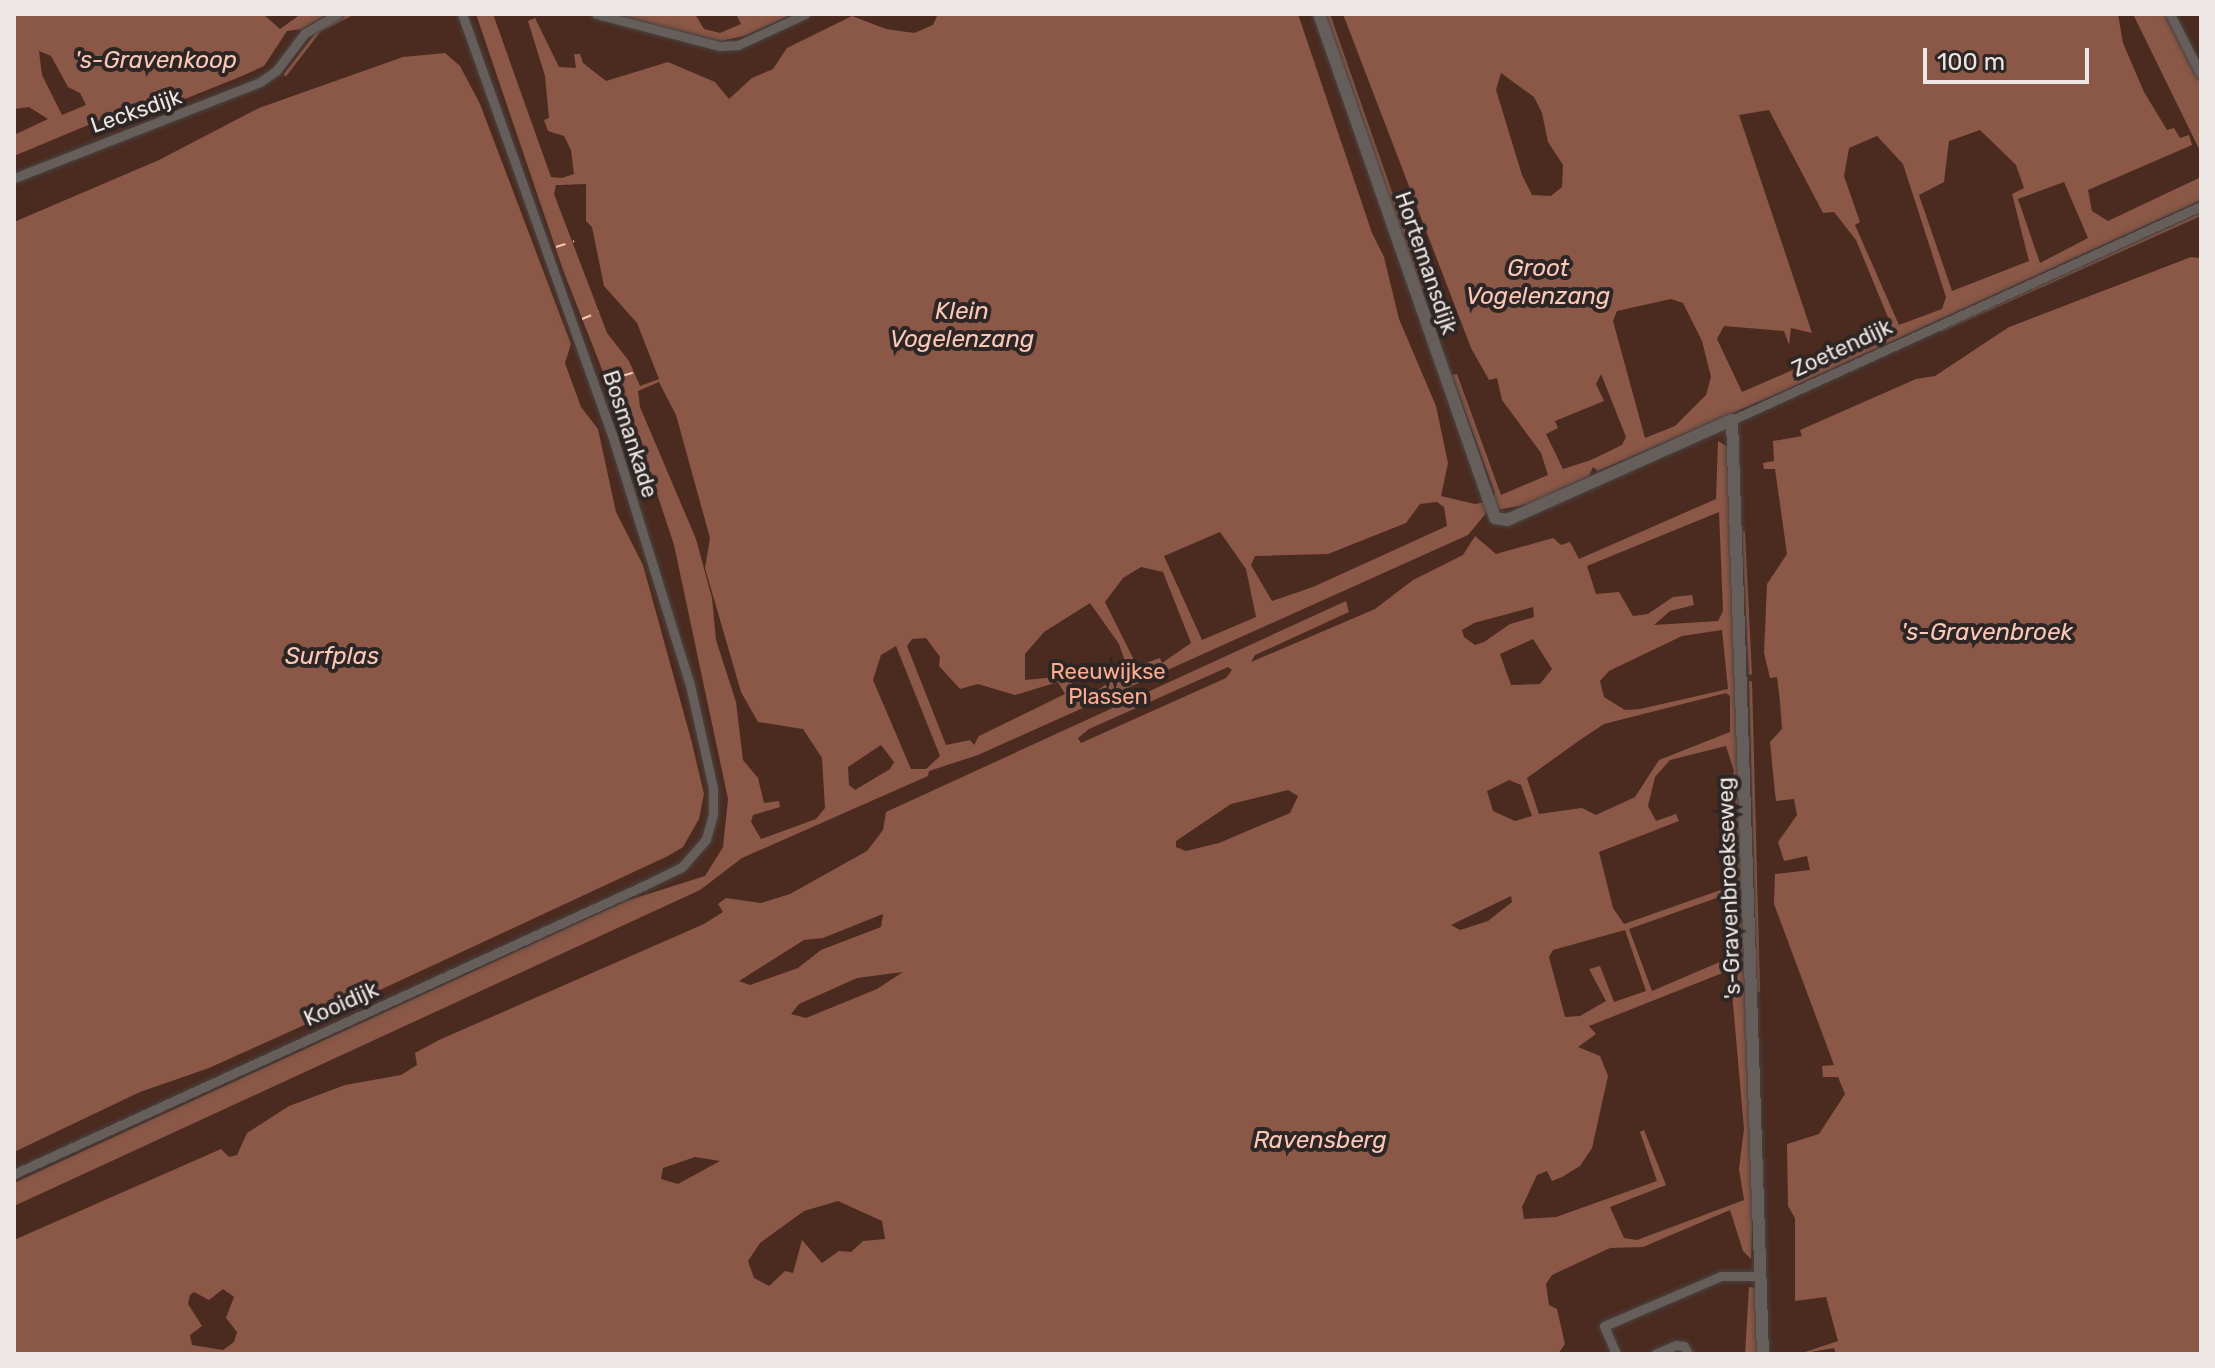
<!DOCTYPE html>
<html>
<head>
<meta charset="utf-8">
<style>
  body { margin:0 }
  #map { position:relative; width:2215px; height:1368px; overflow:hidden; background:#2e2624; font-family:Rubik,sans-serif }
  div>[style] { position:absolute }
  .green>* { inset:0; background:#4b2b20 }
  .water>* { inset:0; background:#8b5746 }
  .stream>* { height:3px; margin:-1.5px; padding:0 1.5px; transform-origin:1.5px; border-radius:1.5px; background:#8b5746 }
  .ferry>* { height:2px; margin-top:-1px; transform-origin:0; background:repeating-linear-gradient(90deg,#fbc8b8 0 10px,transparent 0 18px) }
  .roads { filter:drop-shadow(0 0 2px #494341) drop-shadow(0 0 2px #494341) }
  .minor>* { height:9px; margin:-4.5px; padding:0 4.5px; transform-origin:4.5px; border-radius:4.5px; background:#665e5b }
  .tertiary>* { height:12px; margin:-6px; padding:0 6px; transform-origin:6px; border-radius:6px; background:#665e5b }
  span { translate:-50% -50%; white-space:nowrap; text-align:center; line-height:1.15; -webkit-text-stroke:8px #2e2624; paint-order:stroke }
  .street-label { font-size:22px; color:#ece7e5 }
  .park-label { font-size:22px; color:#feac91 }
  .water-label { font-size:24px; color:#fbc8b8; font-style:italic }
  .frame { position:absolute; inset:0; border:16px solid #ece7e5; pointer-events:none }
  .scale { position:absolute; left:1923px; top:48px; width:166px; height:36px; box-sizing:border-box; border:4px solid #ece7e5; border-top:0; padding-left:10px; font-size:24px; line-height:28px; white-space:nowrap; color:#ece7e5; -webkit-text-stroke:6px #2e2624; paint-order:stroke }
</style>
</head>
<body>
<div id="map">
  <div class="green">
    <i style="clip-path:polygon(14px 14px,2201px 14px,2201px 1354px,14px 1354px)"></i>
  </div>
  <div class="water">
    <i style="clip-path:polygon(evenodd,14px 14px,263px 14px,280px 29px,301px 14px,328px 14px,302px 29px,287px 31px,264px 66px,242px 76px,160px 109px,105px 118px,14px 156px,14px 135px,48px 119px,29px 107px,14px 109px,14px 14px,39px 51px,51px 56px,68px 87px,80px 93px,86px 105px,62px 115px,42px 75px,39px 51px)"></i>
    <i style="clip-path:polygon(evenodd,476px 14px,493px 14px,551px 177px,562px 178px,574px 174px,571px 150px,564px 136px,548px 131px,544px 120px,549px 118px,545px 76px,528px 21px,535px 18px,559px 67px,576px 68px,574px 54px,580px 54px,583px 63px,606px 81px,668px 62px,715px 82px,729px 99px,752px 78px,773px 69px,787px 48px,852px 16px,886px 29px,914px 33px,933px 25px,938px 14px,1298px 14px,1372px 233px,1384px 257px,1399px 319px,1436px 406px,1448px 463px,1441px 496px,1475px 504px,1491px 501px,1495px 493px,1452px 375px,1457px 374px,1501px 495px,1548px 475px,1541px 453px,1502px 400px,1497px 378px,1489px 380px,1471px 348px,1343px 14px,2118px 14px,2123px 43px,2144px 92px,2167px 130px,2174px 128px,2180px 138px,2189px 135px,2192px 145px,2088px 190px,2092px 211px,2108px 221px,2201px 177px,2201px 200px,1781px 392px,1598px 471px,1593px 467px,1589px 476px,1528px 504px,1487px 512px,1468px 535px,978px 755px,929px 771px,928px 776px,742px 858px,700px 890px,14px 1206px,14px 1183px,626px 901px,705px 876px,723px 847px,728px 799px,674px 545px,633px 421px,615px 403px,607px 404px,612px 395px,563px 270px,476px 14px,1501px 73px,1534px 97px,1542px 113px,1548px 142px,1563px 165px,1562px 187px,1551px 196px,1532px 195px,1522px 175px,1496px 90px,1501px 73px,476px 14px,1769px 110px,1823px 213px,1834px 212px,1856px 240px,1892px 327px,1824px 362px,1821px 355px,1801px 366px,1796px 354px,1795px 369px,1742px 392px,1717px 339px,1724px 326px,1784px 331px,1789px 345px,1791px 328px,1812px 333px,1739px 115px,1769px 110px,476px 14px,1980px 130px,2016px 165px,2024px 188px,2012px 194px,2029px 261px,1952px 291px,1919px 195px,1944px 182px,1949px 141px,1980px 130px,476px 14px,1877px 136px,1903px 164px,1946px 297px,1942px 309px,1899px 325px,1855px 225px,1860px 222px,1844px 176px,1849px 148px,1877px 136px,476px 14px,2064px 182px,2088px 238px,2040px 263px,2018px 199px,2064px 182px,476px 14px,586px 184px,586px 221px,592px 227px,604px 286px,637px 323px,659px 379px,640px 386px,629px 361px,607px 333px,554px 194px,556px 185px,586px 184px,476px 14px,1671px 299px,1683px 303px,1702px 341px,1711px 377px,1706px 395px,1675px 426px,1645px 438px,1613px 321px,1617px 311px,1671px 299px,476px 14px,1601px 374px,1626px 437px,1622px 445px,1591px 460px,1563px 469px,1546px 434px,1558px 428px,1555px 421px,1604px 401px,1596px 384px,1601px 374px,476px 14px,659px 382px,676px 415px,710px 538px,705px 568px,741px 692px,758px 722px,803px 729px,822px 758px,825px 808px,816px 819px,761px 839px,751px 822px,753px 815px,780px 807px,779px 801px,764px 803px,758px 778px,743px 760px,736px 702px,716px 640px,712px 598px,696px 539px,640px 407px,638px 391px,659px 382px,476px 14px,1437px 502px,1444px 507px,1447px 526px,1313px 587px,1272px 601px,1251px 565px,1255px 556px,1328px 554px,1406px 523px,1420px 504px,1437px 502px,476px 14px,1220px 532px,1246px 569px,1256px 617px,1202px 640px,1164px 556px,1220px 532px,476px 14px,1141px 567px,1163px 572px,1191px 643px,1162px 663px,1160px 658px,1137px 666px,1105px 602px,1123px 578px,1141px 567px,476px 14px,1090px 603px,1119px 644px,1126px 664px,1122px 673px,1098px 690px,1078px 693px,1067px 676px,1025px 680px,1025px 654px,1044px 632px,1090px 603px,476px 14px,926px 638px,940px 657px,939px 666px,960px 689px,978px 684px,1015px 695px,1058px 682px,1065px 694px,979px 736px,974px 745px,970px 740px,946px 745px,907px 646px,912px 639px,926px 638px,476px 14px,896px 646px,940px 756px,926px 769px,911px 769px,873px 680px,881px 655px,896px 646px,476px 14px,881px 745px,894px 762px,890px 769px,855px 790px,849px 785px,848px 767px,881px 745px)"></i>
    <i style="clip-path:polygon(612px 14px,695px 14px,704px 29px,720px 33px,741px 24px,736px 14px,793px 14px,744px 36px,720px 41px)"></i>
    <i style="clip-path:polygon(1324px 14px,1330px 14px,1426px 290px,1420px 291px)"></i>
    <i style="clip-path:polygon(2133px 14px,2165px 14px,2201px 84px,2201px 153px)"></i>
    <i style="clip-path:polygon(445px 53px,460px 66px,480px 104px,571px 344px,565px 363px,581px 407px,598px 429px,616px 512px,643px 565px,692px 743px,704px 794px,699px 819px,683px 847px,668px 856px,311px 1022px,209px 1068px,140px 1092px,14px 1152px,14px 222px,159px 160px,259px 108px,403px 57px)"></i>
    <i style="clip-path:polygon(2201px 212px,2201px 216px,1941px 332px,1941px 331px)"></i>
    <i style="clip-path:polygon(2191px 257px,2201px 258px,2201px 1354px,1836px 1354px,1834px 1348px,1799px 1354px,1838px 1341px,1826px 1297px,1795px 1301px,1795px 1218px,1788px 1206px,1787px 1144px,1819px 1134px,1845px 1094px,1838px 1077px,1823px 1077px,1822px 1066px,1834px 1065px,1774px 904px,1775px 874px,1810px 870px,1807px 856px,1784px 861px,1778px 842px,1797px 815px,1794px 799px,1776px 801px,1775px 793px,1770px 742px,1782px 729px,1780px 702px,1777px 677px,1770px 678px,1764px 653px,1767px 584px,1787px 554px,1775px 469px,1764px 469px,1763px 463px,1774px 461px,1773px 441px,1802px 436px,1800px 430px,1916px 379px,1935px 376px,2009px 327px)"></i>
    <i style="clip-path:polygon(evenodd,1718px 441px,1728px 447px,1732px 527px,1754px 1178px,1751px 1259px,1743px 1251px,1730px 1210px,1643px 1247px,1610px 1248px,1552px 1275px,1546px 1284px,1549px 1305px,1557px 1309px,1565px 1344px,1558px 1354px,14px 1354px,14px 1240px,221px 1149px,229px 1157px,237px 1155px,247px 1133px,289px 1106px,345px 1085px,401px 1075px,417px 1065px,415px 1053px,439px 1040px,704px 924px,723px 912px,718px 904px,726px 898px,761px 903px,790px 894px,867px 851px,883px 830px,886px 812px,1346px 601px,1349px 612px,1255px 655px,1251px 662px,1375px 609px,1413px 580px,1463px 555px,1475px 536px,1496px 554px,1553px 538px,1561px 545px,1570px 542px,1579px 559px,1716px 499px,1718px 441px,1719px 512px,1723px 611px,1718px 621px,1654px 625px,1670px 611px,1694px 605px,1692px 595px,1673px 597px,1648px 614px,1633px 616px,1619px 592px,1596px 594px,1587px 566px,1719px 512px,1718px 441px,1533px 607px,1534px 617px,1510px 624px,1484px 642px,1475px 645px,1464px 637px,1462px 630px,1474px 623px,1533px 607px,1718px 441px,1722px 630px,1728px 689px,1640px 709px,1625px 710px,1604px 697px,1600px 681px,1609px 671px,1682px 636px,1722px 630px,1718px 441px,1533px 639px,1552px 669px,1540px 684px,1511px 685px,1500px 654px,1533px 639px,1718px 441px,1228px 667px,1232px 670px,1226px 678px,1081px 743px,1078px 738px,1089px 729px,1228px 667px,1718px 441px,1726px 693px,1730px 696px,1730px 732px,1659px 760px,1635px 797px,1596px 815px,1582px 808px,1539px 814px,1527px 778px,1580px 740px,1604px 724px,1726px 693px,1718px 441px,1726px 746px,1734px 771px,1726px 803px,1732px 886px,1624px 924px,1613px 908px,1599px 852px,1679px 821px,1676px 814px,1656px 821px,1648px 806px,1655px 777px,1670px 760px,1726px 746px,1718px 441px,1509px 780px,1521px 785px,1532px 816px,1515px 821px,1493px 811px,1487px 791px,1509px 780px,1718px 441px,1288px 790px,1298px 796px,1290px 813px,1219px 843px,1186px 851px,1176px 847px,1176px 841px,1231px 804px,1288px 790px,1718px 441px,1511px 896px,1512px 902px,1488px 921px,1460px 930px,1451px 925px,1511px 896px,1718px 441px,1722px 896px,1735px 927px,1736px 955px,1652px 991px,1629px 929px,1722px 896px,1718px 441px,883px 914px,881px 927px,821px 950px,798px 968px,750px 985px,739px 981px,804px 940px,823px 938px,883px 914px,1718px 441px,1625px 930px,1646px 991px,1614px 1002px,1600px 966px,1589px 969px,1606px 1001px,1580px 1016px,1565px 1017px,1549px 957px,1553px 950px,1625px 930px,1718px 441px,1730px 970px,1744px 1129px,1739px 1169px,1744px 1200px,1637px 1240px,1624px 1238px,1610px 1207px,1666px 1185px,1644px 1130px,1640px 1132px,1657px 1181px,1556px 1217px,1524px 1219px,1522px 1207px,1537px 1175px,1547px 1171px,1552px 1181px,1562px 1177px,1580px 1166px,1592px 1148px,1608px 1076px,1600px 1056px,1578px 1047px,1596px 1034px,1589px 1026px,1730px 970px,1718px 441px,903px 972px,877px 989px,806px 1018px,791px 1014px,799px 1004px,857px 978px,903px 972px,1718px 441px,695px 1157px,720px 1161px,678px 1184px,661px 1179px,663px 1168px,695px 1157px,1718px 441px,838px 1201px,882px 1221px,885px 1239px,863px 1241px,851px 1252px,839px 1251px,822px 1263px,802px 1240px,793px 1273px,785px 1271px,769px 1286px,754px 1278px,748px 1261px,760px 1243px,804px 1211px,838px 1201px,1718px 441px,223px 1289px,234px 1297px,226px 1318px,237px 1332px,234px 1342px,223px 1350px,192px 1345px,190px 1335px,202px 1326px,188px 1304px,190px 1295px,194px 1292px,209px 1300px,223px 1289px)"></i>
    <i style="clip-path:polygon(1749px 1287px,1756px 1288px,1757px 1354px,1745px 1354px)"></i>
  </div>
  <div class="stream">
    <i style="left:285px;top:74px;width:56px;rotate:-52.3deg"></i>
    <i style="left:319px;top:30px;width:36px;rotate:-27deg"></i>
    <i style="left:1743px;top:532px;width:141px;rotate:87.2deg"></i>
    <i style="left:1750px;top:682px;width:192px;rotate:88.5deg"></i>
    <i style="left:1755px;top:876px;width:114px;rotate:88.5deg"></i>
  </div>
  <div class="ferry">
    <i style="left:556px;top:247px;width:19px;rotate:-18deg"></i>
    <i style="left:582px;top:319px;width:18px;rotate:-22deg"></i>
    <i style="left:606px;top:381px;width:28px;rotate:-17deg"></i>
  </div>
  <div class="roads">
    <div class="minor">
      <i style="left:596px;top:14px;width:128px;rotate:14.5deg"></i>
      <i style="left:720px;top:46px;width:18px;rotate:-3deg"></i>
      <i style="left:738px;top:45px;width:74px;rotate:-24.8deg"></i>
      <i style="left:2170px;top:14px;width:68px;rotate:63.1deg"></i>
      <i style="left:14px;top:178px;width:264px;rotate:-21.3deg"></i>
      <i style="left:260px;top:82px;width:19px;rotate:-35deg"></i>
      <i style="left:276px;top:71px;width:48px;rotate:-52.7deg"></i>
      <i style="left:305px;top:33px;width:38px;rotate:-30deg"></i>
      <i style="left:1732px;top:420px;width:516px;rotate:-24.53deg"></i>
      <i style="left:14px;top:1174px;width:692px;rotate:-24.6deg"></i>
      <i style="left:643px;top:886px;width:43px;rotate:-26deg"></i>
      <i style="left:682px;top:867px;width:37px;rotate:-49deg"></i>
      <i style="left:706px;top:839px;width:26px;rotate:-74deg"></i>
      <i style="left:713px;top:814px;width:26px;rotate:-90deg"></i>
      <i style="left:713px;top:788px;width:106px;rotate:-102.6deg"></i>
      <i style="left:690px;top:685px;width:262px;rotate:-107.3deg"></i>
      <i style="left:612px;top:435px;width:447px;rotate:-109.6deg"></i>
      <i style="left:1616px;top:1354px;width:30px;rotate:-113deg"></i>
      <i style="left:1604px;top:1326px;width:127px;rotate:-23.1deg"></i>
      <i style="left:1721px;top:1276px;width:40px"></i>
      <i style="left:1655px;top:1354px;width:23px;rotate:-23deg"></i>
      <i style="left:1676px;top:1345px;width:8px;rotate:7deg"></i>
      <i style="left:1684px;top:1346px;width:9px;rotate:63deg"></i>
    </div>
    <div class="tertiary">
      <i style="left:1319px;top:14px;width:534px;rotate:70.75deg"></i>
      <i style="left:1495px;top:518px;width:12px;rotate:9deg"></i>
      <i style="left:1507px;top:520px;width:246px;rotate:-24deg"></i>
      <i style="left:1732px;top:420px;width:935px;rotate:88.1deg"></i>
    </div>
  </div>
  <div class="street-label">
    <span style="left:136px;top:111px;rotate:-19deg">Lecksdijk</span>
    <span style="left:1426px;top:263px;rotate:71deg">Hortemansdijk</span>
    <span style="left:1842px;top:348px;rotate:-25deg">Zoetendijk</span>
    <span style="left:630px;top:434px;rotate:72deg">Bosmankade</span>
    <span style="left:1729px;top:888px;rotate:-92deg">'s-Gravenbroekseweg</span>
    <span style="left:341px;top:1004px;rotate:-24deg">Kooidijk</span>
  </div>
  <div class="park-label">
    <span style="left:1108px;top:684px">Reeuwijkse<br>Plassen</span>
  </div>
  <div class="water-label">
    <span style="left:156px;top:61px">'s-Gravenkoop</span>
    <span style="left:1538px;top:283px">Groot<br>Vogelenzang</span>
    <span style="left:962px;top:326px">Klein<br>Vogelenzang</span>
    <span style="left:1987px;top:633px">'s-Gravenbroek</span>
    <span style="left:332px;top:657px">Surfplas</span>
    <span style="left:1320px;top:1141px">Ravensberg</span>
  </div>
  <div class="frame"></div>
  <div class="scale">100 m</div>
</div>
</body>
</html>
